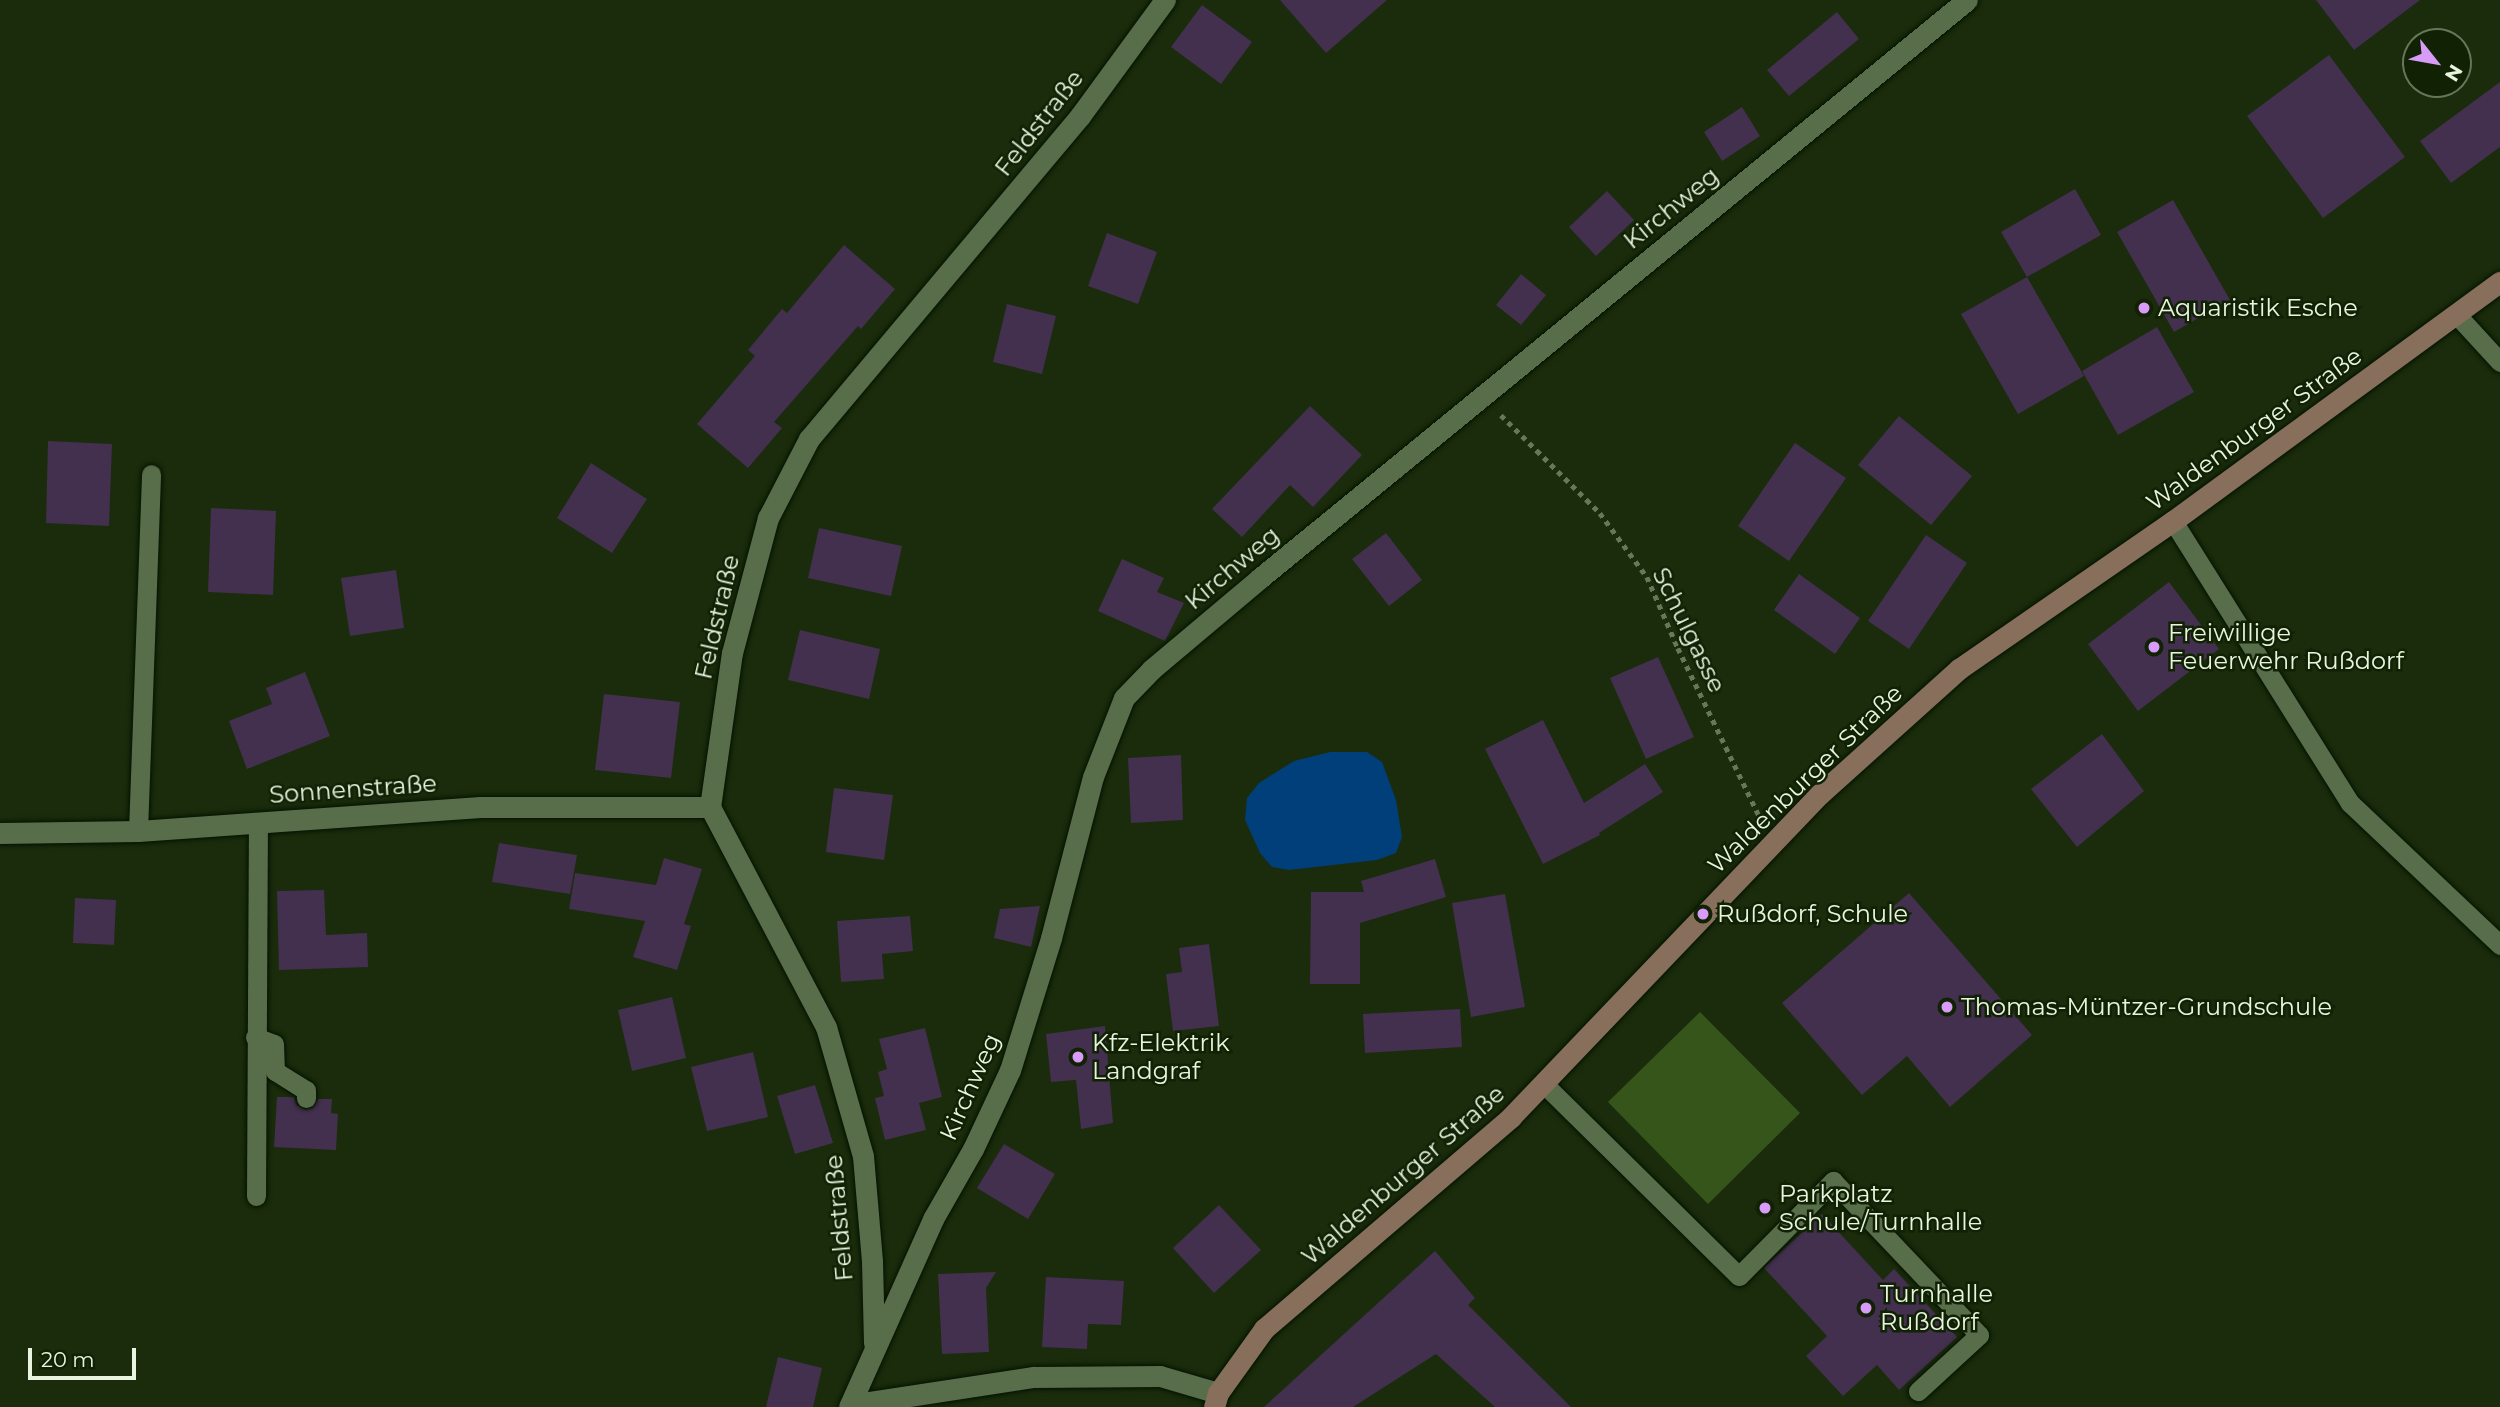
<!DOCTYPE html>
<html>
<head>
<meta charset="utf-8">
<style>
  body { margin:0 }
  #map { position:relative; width:2500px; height:1407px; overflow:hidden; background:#1a2c0b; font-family:Montserrat,sans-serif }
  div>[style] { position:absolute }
  .green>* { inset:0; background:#36551b }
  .water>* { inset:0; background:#003f7a }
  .building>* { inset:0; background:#432f4e }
  .path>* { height:4.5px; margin-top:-2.25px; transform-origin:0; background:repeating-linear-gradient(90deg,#67775a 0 5px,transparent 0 10px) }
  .roads { filter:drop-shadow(0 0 2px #041300) drop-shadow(0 0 2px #041300) }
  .lane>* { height:19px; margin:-9.5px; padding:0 9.5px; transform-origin:9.5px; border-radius:9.5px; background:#586d4a }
  .street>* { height:21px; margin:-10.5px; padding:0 10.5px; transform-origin:10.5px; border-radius:10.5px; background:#586d4a }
  .secondary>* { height:21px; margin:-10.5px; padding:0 10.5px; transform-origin:10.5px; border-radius:10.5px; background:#876f5c }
  .dots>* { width:19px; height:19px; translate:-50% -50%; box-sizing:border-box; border:4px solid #102203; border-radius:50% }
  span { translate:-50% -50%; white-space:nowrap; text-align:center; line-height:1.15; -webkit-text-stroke:5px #102203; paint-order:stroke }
  .street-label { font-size:24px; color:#e8f4e0 }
  .poi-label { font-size:24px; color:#e8f4e0 }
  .left { translate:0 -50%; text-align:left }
  .north { position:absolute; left:2402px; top:28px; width:70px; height:70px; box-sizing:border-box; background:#102203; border:2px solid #66765b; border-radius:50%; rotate:121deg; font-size:19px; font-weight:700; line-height:28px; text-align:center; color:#e8f4e0 }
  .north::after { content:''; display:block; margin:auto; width:24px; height:32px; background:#d89bf8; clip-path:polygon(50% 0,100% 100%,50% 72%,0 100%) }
  .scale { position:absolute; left:28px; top:1348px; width:108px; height:32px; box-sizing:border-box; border:4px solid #e8f4e0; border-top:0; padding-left:9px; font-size:21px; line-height:24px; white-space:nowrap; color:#e8f4e0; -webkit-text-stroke:5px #102203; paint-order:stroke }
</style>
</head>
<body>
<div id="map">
  <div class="green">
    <i style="clip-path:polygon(1700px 1012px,1800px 1113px,1708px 1204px,1608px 1102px)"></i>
  </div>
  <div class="water">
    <i style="clip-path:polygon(1330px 752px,1367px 752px,1382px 762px,1396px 800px,1402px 837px,1396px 853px,1377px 860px,1289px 870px,1272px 867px,1260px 853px,1245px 820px,1247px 798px,1259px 783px,1294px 761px)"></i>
  </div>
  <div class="building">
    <i style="clip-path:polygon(1280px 0,1387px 0,1326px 53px)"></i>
    <i style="clip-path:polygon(2316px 0,2420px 0,2354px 50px)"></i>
    <i style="clip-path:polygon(1202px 5px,1252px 42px,1221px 84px,1171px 47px)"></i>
    <i style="clip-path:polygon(1837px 12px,1859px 39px,1789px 96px,1767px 70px)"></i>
    <i style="clip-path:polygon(2329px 55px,2405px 157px,2323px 218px,2247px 116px)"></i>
    <i style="clip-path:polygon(2500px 82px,2500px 147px,2451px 183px,2420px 141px)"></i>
    <i style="clip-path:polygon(1742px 107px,1760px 136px,1722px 161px,1704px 132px)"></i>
    <i style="clip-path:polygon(2075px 189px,2101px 235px,2027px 277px,2084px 376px,2018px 414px,1961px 314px,2027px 277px,2001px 232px)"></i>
    <i style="clip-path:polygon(1607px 191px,1634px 220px,1596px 256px,1569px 227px)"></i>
    <i style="clip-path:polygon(2173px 200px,2230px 300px,2174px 332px,2117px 232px)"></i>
    <i style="clip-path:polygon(1107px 233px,1157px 252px,1138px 304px,1088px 286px)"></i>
    <i style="clip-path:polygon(844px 245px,895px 289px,861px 329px,858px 326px,774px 422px,782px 428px,748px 468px,697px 424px,755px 356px,748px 350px,782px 309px,787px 313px)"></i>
    <i style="clip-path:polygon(1521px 274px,1546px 295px,1521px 325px,1496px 305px)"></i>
    <i style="clip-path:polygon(1007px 304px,1056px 316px,1042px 374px,993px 362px)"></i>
    <i style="clip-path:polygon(2157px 327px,2194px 392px,2118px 435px,2082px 371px)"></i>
    <i style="clip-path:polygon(1310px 406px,1362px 455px,1313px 507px,1290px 485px,1242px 537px,1212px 509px)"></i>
    <i style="clip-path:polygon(1899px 416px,1972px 476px,1931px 525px,1858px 465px)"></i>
    <i style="clip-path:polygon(48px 441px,112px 444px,109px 526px,46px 523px)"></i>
    <i style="clip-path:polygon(1795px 443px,1846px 478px,1789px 561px,1738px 526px)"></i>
    <i style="clip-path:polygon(591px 463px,647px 499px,612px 553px,557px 518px)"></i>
    <i style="clip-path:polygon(211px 508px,276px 511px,273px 595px,208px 592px)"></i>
    <i style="clip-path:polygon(819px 528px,902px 546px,891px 596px,808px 578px)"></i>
    <i style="clip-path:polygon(1386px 533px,1422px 580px,1389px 606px,1352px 559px)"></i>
    <i style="clip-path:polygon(1926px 535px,1967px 563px,1909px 649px,1868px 621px)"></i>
    <i style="clip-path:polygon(1122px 559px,1164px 578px,1157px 592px,1184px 603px,1165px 641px,1098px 611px)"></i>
    <i style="clip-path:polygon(396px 570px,404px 628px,350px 636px,341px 578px)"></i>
    <i style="clip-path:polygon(1799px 574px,1860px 618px,1835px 654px,1774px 610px)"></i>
    <i style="clip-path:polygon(2169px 582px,2219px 649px,2138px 711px,2088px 644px)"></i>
    <i style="clip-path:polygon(800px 630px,880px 649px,869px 699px,788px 680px)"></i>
    <i style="clip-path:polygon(1658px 657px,1694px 737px,1646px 759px,1610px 678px)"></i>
    <i style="clip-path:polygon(305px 672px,330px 736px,247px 769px,229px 721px,272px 704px,266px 688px)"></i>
    <i style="clip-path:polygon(604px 694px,680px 702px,671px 778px,595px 770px)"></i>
    <i style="clip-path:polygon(1543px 720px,1584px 803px,1645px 764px,1663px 792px,1599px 833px,1600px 835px,1543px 864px,1485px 749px)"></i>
    <i style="clip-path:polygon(2102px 734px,2144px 791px,2077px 847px,2031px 789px)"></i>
    <i style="clip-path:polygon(1181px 755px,1183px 820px,1131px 823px,1128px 758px)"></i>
    <i style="clip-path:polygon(834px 788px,893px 795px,884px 860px,826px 852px)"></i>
    <i style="clip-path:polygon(499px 843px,577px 855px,570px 894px,492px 882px)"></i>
    <i style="clip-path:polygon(664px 858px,702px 869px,684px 924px,691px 926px,677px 970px,633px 957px,645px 921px,569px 909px,575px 873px,656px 885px)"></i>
    <i style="clip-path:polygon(1435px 859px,1446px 897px,1360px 923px,1360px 984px,1310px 984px,1311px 892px,1364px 892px,1361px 881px)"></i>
    <i style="clip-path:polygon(324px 890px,326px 935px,367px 933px,368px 967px,279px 970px,277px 891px)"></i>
    <i style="clip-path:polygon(1909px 893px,2032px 1035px,1950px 1107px,1907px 1056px,1862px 1095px,1782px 1003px)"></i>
    <i style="clip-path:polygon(1505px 894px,1525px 1007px,1471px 1017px,1452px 903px)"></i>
    <i style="clip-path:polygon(75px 898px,116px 900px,114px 945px,73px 943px)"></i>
    <i style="clip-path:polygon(1040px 906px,1031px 947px,994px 938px,1000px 909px)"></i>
    <i style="clip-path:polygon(910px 916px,913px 951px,882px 954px,884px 979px,841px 982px,837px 921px)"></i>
    <i style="clip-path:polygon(1209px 944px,1219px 1026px,1173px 1031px,1166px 974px,1182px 972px,1179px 948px)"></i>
    <i style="clip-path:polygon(672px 997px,686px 1058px,632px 1071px,618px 1010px)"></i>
    <i style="clip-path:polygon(1460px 1009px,1462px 1047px,1365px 1053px,1363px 1014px)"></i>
    <i style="clip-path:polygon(1105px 1026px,1113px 1123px,1081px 1129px,1076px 1080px,1051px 1082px,1046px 1034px)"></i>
    <i style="clip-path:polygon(925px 1028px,942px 1097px,919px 1103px,926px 1130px,885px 1140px,875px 1098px,884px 1096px,878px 1072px,887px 1069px,879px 1039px)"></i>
    <i style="clip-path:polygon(753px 1052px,768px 1117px,707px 1131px,691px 1067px)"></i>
    <i style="clip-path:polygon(815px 1085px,833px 1143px,795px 1154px,777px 1096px)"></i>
    <i style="clip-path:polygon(277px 1097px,294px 1097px,296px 1105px,305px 1110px,313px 1108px,318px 1099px,332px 1099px,331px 1113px,338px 1114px,336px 1150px,274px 1147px)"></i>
    <i style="clip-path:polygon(1004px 1144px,1055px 1174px,1028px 1219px,977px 1188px)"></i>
    <i style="clip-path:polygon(1219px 1205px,1261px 1250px,1214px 1293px,1173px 1248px)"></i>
    <i style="clip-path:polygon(1822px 1214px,1883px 1280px,1894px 1269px,1957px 1337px,1899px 1390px,1877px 1365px,1843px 1396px,1806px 1356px,1827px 1336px,1764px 1268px)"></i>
    <i style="clip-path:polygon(1435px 1251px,1475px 1298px,1468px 1305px,1571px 1407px,1495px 1407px,1436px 1354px,1353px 1407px,1264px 1407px)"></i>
    <i style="clip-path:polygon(996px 1272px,986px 1288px,989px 1352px,942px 1354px,938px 1274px)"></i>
    <i style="clip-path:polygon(1046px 1277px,1124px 1281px,1121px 1325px,1088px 1324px,1087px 1349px,1042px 1347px)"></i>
    <i style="clip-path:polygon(778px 1357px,822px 1368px,813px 1407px,766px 1407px)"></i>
  </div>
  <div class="path">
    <i style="left:1501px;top:415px;width:139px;rotate:44.7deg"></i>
    <i style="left:1600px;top:513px;width:79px;rotate:53.7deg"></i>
    <i style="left:1647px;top:577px;width:77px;rotate:66.4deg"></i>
    <i style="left:1678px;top:648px;width:189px;rotate:64.2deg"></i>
  </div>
  <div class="roads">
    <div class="lane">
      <i style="left:2456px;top:314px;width:65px;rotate:47.5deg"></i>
      <i style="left:2173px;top:521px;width:333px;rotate:57.9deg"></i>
      <i style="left:2350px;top:803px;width:207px;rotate:43.4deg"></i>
      <i style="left:138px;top:831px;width:357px;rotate:-87.9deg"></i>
      <i style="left:255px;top:1037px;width:20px;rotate:20deg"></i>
      <i style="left:274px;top:1044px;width:27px;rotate:88deg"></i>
      <i style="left:275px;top:1071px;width:36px;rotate:32deg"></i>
      <i style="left:306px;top:1090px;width:8px;rotate:90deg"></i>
      <i style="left:1545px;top:1085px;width:272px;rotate:44.6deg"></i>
      <i style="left:1739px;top:1276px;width:134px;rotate:-45.3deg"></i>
      <i style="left:1833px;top:1181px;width:212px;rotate:46.5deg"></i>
      <i style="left:1979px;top:1335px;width:83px;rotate:137.4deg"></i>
      <i style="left:256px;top:1196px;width:374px;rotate:-89.7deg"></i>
    </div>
    <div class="street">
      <i style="left:0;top:833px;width:138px;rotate:-0.8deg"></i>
      <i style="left:138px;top:831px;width:343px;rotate:-4deg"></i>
      <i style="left:480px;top:807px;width:230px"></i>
      <i style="left:874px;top:1343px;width:82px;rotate:-91.4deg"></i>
      <i style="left:872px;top:1261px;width:105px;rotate:-94.9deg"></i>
      <i style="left:863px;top:1156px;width:134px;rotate:-106deg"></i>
      <i style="left:826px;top:1027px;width:249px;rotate:-117.8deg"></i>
      <i style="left:710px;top:807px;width:156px;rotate:-81.9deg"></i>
      <i style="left:732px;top:653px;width:140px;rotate:-75.1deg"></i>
      <i style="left:768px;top:518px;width:89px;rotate:-62.6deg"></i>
      <i style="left:809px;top:439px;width:422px;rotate:-50deg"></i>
      <i style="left:1080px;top:116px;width:144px;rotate:-53.8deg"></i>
      <i style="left:850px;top:1405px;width:186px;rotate:-8.7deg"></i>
      <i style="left:1034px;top:1377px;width:126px;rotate:-0.5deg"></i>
      <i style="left:1160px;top:1376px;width:60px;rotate:16.3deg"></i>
      <i style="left:849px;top:1407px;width:206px;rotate:-65.9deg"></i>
      <i style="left:933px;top:1219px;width:81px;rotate:-60.3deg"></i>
      <i style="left:973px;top:1149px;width:87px;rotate:-64.9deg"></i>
      <i style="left:1010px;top:1070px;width:138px;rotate:-72.7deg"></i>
      <i style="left:1051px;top:938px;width:166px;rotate:-75.4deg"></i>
      <i style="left:1093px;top:777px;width:85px;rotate:-68.6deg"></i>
      <i style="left:1124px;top:698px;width:40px;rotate:-46deg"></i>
      <i style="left:1152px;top:669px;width:141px;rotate:-40.1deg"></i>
      <i style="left:1260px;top:578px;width:913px;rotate:-39.27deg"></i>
    </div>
    <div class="secondary">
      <i style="left:1214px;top:1407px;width:15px;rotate:-74deg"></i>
      <i style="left:1218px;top:1393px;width:79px;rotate:-54.3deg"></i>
      <i style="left:1264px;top:1329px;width:326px;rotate:-40.6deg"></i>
      <i style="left:1511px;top:1117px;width:447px;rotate:-46.3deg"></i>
      <i style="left:1820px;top:794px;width:187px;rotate:-42deg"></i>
      <i style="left:1959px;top:669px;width:260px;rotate:-34.7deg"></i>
      <i style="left:2173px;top:521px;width:405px;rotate:-36.2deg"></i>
    </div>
  </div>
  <div class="dots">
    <i style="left:2144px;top:308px;background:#d89bf8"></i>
    <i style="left:2154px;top:647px;background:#d89bf8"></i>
    <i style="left:1703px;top:914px;background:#d89bf8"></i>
    <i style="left:1947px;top:1007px;background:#d89bf8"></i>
    <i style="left:1078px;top:1057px;background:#d89bf8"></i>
    <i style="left:1765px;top:1208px;background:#d89bf8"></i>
    <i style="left:1866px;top:1308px;background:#d89bf8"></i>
  </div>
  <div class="street-label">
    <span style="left:1039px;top:123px;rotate:-52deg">Feldstraße</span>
    <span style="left:1671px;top:208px;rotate:-39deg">Kirchweg</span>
    <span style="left:2254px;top:429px;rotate:-36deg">Waldenburger Straße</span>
    <span style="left:1232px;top:568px;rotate:-40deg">Kirchweg</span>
    <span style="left:717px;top:617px;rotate:-77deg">Feldstraße</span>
    <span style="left:1689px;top:630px;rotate:64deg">Schulgasse</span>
    <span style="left:1805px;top:779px;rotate:-44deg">Waldenburger Straße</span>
    <span style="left:353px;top:789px;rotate:-4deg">Sonnenstraße</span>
    <span style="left:970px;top:1087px;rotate:-66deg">Kirchweg</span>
    <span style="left:1403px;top:1175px;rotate:-41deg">Waldenburger Straße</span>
    <span style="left:839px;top:1218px;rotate:-95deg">Feldstraße</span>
  </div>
  <div class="poi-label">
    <span class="left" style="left:2158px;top:308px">Aquaristik Esche</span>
    <span class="left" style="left:2168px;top:647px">Freiwillige<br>Feuerwehr Rußdorf</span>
    <span class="left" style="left:1717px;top:914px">Rußdorf, Schule</span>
    <span class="left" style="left:1961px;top:1007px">Thomas-Müntzer-Grundschule</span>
    <span class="left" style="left:1092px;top:1057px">Kfz-Elektrik<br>Landgraf</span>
    <span class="left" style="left:1779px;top:1208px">Parkplatz<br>Schule/Turnhalle</span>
    <span class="left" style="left:1880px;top:1308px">Turnhalle<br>Rußdorf</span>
  </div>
  <div class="north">N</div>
  <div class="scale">20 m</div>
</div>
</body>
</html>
